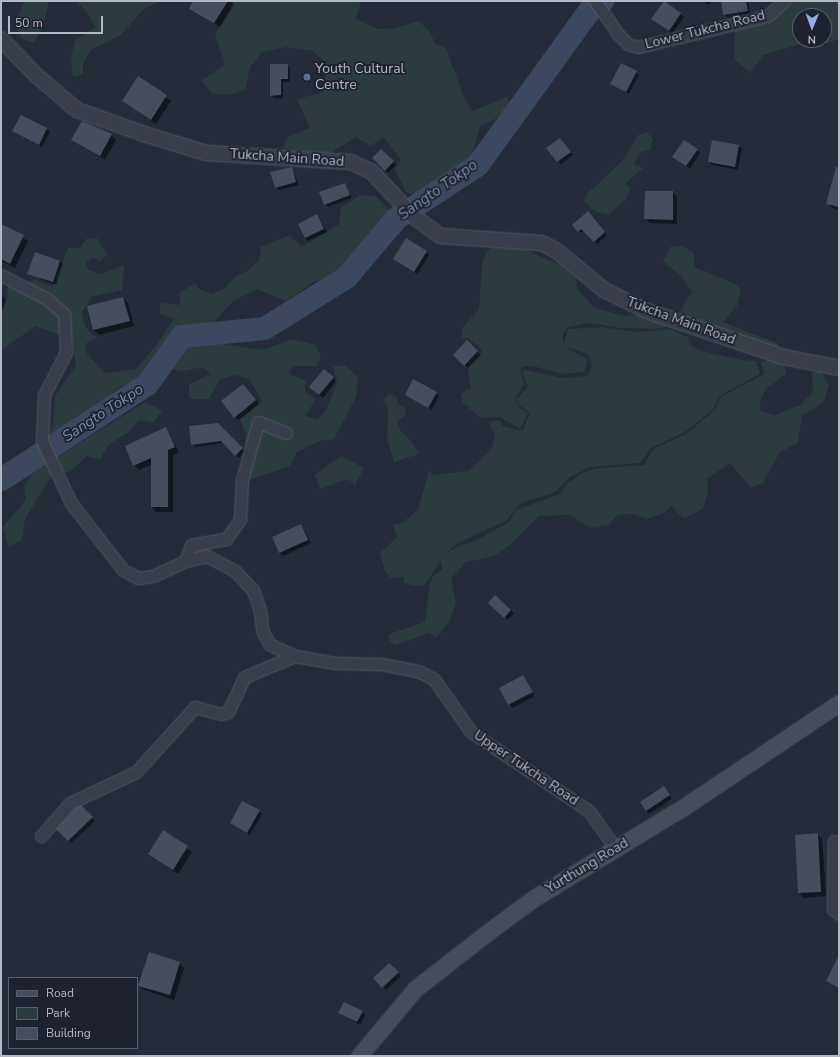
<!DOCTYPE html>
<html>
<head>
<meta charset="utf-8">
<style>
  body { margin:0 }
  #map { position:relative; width:840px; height:1057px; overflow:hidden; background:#252b39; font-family:"Nunito Sans",sans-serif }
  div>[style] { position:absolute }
  .green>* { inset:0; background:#2b3b3e }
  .shadow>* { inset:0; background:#0007 }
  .river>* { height:23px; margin:-11.5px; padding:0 11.5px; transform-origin:11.5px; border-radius:11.5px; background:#3c4760 }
  .building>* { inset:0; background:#464e5d }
  .roads { filter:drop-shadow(0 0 1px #545864) drop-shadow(0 0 1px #545864) }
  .minor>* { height:11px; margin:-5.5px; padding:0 5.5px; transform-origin:5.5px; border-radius:5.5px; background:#383d49 }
  .tertiary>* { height:14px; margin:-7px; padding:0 7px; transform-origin:7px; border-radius:7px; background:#383d49 }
  .secondary>* { height:15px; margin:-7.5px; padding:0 7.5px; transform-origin:7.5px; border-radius:7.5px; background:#474c5c }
  .dots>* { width:11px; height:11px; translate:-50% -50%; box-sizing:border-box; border:2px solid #1e222e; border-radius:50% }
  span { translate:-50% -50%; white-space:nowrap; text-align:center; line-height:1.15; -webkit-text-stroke:3.5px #1e222e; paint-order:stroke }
  .street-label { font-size:14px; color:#b4b8c5 }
  .poi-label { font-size:14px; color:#b4b8c5 }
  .left { translate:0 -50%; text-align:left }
  .water-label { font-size:15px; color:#7f8caa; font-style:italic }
  .frame { position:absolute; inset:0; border:2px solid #b4b8c5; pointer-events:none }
  .legend { position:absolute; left:8px; top:977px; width:130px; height:72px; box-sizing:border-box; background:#1e222e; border:1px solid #5a5e6a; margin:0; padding:5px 7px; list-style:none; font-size:12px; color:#b4b8c5 }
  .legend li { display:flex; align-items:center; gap:8px; height:20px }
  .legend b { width:20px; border:1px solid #5a5e6a }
  .north { position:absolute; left:792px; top:8px; width:40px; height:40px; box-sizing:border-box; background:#1e222e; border:1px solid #5a5e6a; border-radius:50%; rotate:181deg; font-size:11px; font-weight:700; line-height:16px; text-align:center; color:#b4b8c5 }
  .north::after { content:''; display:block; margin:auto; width:14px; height:18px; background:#92aaec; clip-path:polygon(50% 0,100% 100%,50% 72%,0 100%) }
  .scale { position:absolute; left:8px; top:16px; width:95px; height:18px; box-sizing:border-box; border:2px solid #b4b8c5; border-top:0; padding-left:5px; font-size:12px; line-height:14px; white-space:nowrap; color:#b4b8c5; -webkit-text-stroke:3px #1e222e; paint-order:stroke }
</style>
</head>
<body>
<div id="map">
  <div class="green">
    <i style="clip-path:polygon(25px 1px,49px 1px,43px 26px,34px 43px,22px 39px,14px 23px)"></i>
    <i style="clip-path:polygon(76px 1px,159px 1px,143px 10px,121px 35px,91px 50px,83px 64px,83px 74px,78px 76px,73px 76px,71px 57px,75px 40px,95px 27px,87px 12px)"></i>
    <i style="clip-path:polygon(234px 1px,361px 1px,356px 19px,378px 29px,395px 28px,419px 21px,430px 32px,435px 43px,446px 48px,465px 100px,473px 111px,508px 96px,509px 105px,506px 114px,480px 126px,471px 158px,429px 184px,420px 199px,405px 191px,395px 169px,401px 160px,383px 137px,371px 146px,356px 137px,329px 154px,283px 148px,288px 137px,310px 128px,297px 99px,324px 92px,326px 63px,313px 51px,287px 47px,262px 52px,250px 67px,245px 90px,229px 95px,213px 94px,201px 81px,225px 64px,215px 34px,233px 8px)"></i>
    <i style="clip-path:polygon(evenodd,795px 1px,839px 1px,839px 39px,828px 43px,808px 42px,763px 55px,750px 73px,735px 60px,734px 39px,736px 27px,779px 12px,795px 1px,800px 16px,824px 16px,824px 40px,800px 40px,800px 16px)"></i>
    <i style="clip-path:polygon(647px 132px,653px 139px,650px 150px,641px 152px,634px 164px,643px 168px,626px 183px,631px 189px,626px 199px,609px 215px,596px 212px,584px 202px,587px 194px,623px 160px,638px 135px)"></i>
    <i style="clip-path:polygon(360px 195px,375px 196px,388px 208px,387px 221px,361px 252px,334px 277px,315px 281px,286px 301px,257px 289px,233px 301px,213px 323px,218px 338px,223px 344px,263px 350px,292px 339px,316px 345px,321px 355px,317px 366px,292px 366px,289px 374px,305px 380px,305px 391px,316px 399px,305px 416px,317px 419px,326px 411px,337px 382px,333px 367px,345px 365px,358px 377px,356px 397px,334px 439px,320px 441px,297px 452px,290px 466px,247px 481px,244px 469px,246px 434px,240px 420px,262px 401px,249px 379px,236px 375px,220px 379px,209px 399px,189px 399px,189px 384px,211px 374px,202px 367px,184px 371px,154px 366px,141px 378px,118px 388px,86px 414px,50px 434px,53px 423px,55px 396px,76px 365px,72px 340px,36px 326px,1px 350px,1px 314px,7px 300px,8px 287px,34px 280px,53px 287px,68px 248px,80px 248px,86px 239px,97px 238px,107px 254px,100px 262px,93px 257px,86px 263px,88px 270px,102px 274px,124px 265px,122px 290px,91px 297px,82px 313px,86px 328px,97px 338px,85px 344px,87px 354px,105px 373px,136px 369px,158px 343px,174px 318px,160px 314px,160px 303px,180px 305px,179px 293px,195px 283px,199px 289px,212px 294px,225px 288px,235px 277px,247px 271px,259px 260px,261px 247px,290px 235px,302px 247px,339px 224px,341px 208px)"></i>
    <i style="clip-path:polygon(681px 245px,694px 253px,694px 267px,735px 284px,741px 290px,737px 306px,723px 322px,777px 343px,779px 350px,683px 319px,681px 309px,692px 292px,681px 276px,663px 261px,670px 247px)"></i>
    <i style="clip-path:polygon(492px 247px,526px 250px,563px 266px,576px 278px,577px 289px,595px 308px,625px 316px,643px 314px,666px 322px,667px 326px,660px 329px,621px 328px,588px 323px,568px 327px,563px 333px,563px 346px,568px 329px,602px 327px,637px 332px,670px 329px,688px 337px,691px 346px,702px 351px,742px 360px,756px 361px,760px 374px,721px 395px,713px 409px,699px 421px,685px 432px,651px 448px,640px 463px,591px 467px,570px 477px,554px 493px,521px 503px,507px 520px,458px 543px,443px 556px,456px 547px,473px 542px,509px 522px,516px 510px,560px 494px,567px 484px,584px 472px,599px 468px,644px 465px,653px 449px,686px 434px,715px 410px,721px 397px,764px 374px,761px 362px,771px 359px,785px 367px,786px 374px,766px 389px,760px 401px,760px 410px,775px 415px,800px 405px,813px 392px,812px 372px,822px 372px,829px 386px,823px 403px,802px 416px,798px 443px,780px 452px,763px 483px,751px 488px,730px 463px,707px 479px,708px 492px,703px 508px,684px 519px,671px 506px,664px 513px,647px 519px,632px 514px,618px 515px,608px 525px,590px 528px,570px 515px,539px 516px,510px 545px,494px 556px,466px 562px,451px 579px,456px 603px,449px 622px,436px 638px,429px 633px,396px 645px,389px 642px,389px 634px,425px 622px,429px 587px,432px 577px,442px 569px,441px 561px,424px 585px,418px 586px,404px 583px,403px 577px,391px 578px,385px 571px,380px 553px,397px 537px,393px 525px,400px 524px,418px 510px,429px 470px,433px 475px,469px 471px,492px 448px,495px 435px,488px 422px,499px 420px,503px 426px,522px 431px,530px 413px,518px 404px,516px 399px,528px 387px,522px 371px,526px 370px,563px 378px,587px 376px,592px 366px,588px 354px,564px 346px,587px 359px,585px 372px,563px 374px,537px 367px,524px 366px,520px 369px,524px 384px,515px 398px,517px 405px,528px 414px,520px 429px,500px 417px,481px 418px,463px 403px,461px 394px,471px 388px,468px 368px,483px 350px,468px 338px,462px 339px,462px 332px,463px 327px,479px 309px,482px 264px,486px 253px)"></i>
    <i style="clip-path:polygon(389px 393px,397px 397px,398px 404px,406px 409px,405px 415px,397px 422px,401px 431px,412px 442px,419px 454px,394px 462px,387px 439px,388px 408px,383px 400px)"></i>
    <i style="clip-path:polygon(145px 402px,162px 411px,153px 423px,139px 420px,130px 431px,108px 445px,100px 460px,87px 456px,69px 472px,52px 475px,25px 519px,22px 540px,9px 546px,2px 528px,26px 500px,24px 487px,32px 473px)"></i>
    <i style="clip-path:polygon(341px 456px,364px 468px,355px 485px,348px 479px,320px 489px,315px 475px)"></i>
  </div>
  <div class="shadow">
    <i style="clip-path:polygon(195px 1px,230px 1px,233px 4px,220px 27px,190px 8px)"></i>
    <i style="clip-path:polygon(702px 1px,711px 1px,709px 5px)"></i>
    <i style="clip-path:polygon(722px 1px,748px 1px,750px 14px,727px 17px,724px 14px)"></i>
    <i style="clip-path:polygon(664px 3px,684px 17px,672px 34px,652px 19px)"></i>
    <i style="clip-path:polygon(287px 65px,290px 68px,290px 82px,283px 82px,283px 98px,274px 98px,271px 95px)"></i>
    <i style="clip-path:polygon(636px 72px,639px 75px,629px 94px,611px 83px)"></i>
    <i style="clip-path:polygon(139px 78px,171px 101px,156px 124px,123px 101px)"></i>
    <i style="clip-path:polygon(46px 129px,50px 132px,42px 147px,13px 131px)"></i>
    <i style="clip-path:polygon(111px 135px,116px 140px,105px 160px,73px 140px)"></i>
    <i style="clip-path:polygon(560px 139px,573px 155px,561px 164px,548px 148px)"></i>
    <i style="clip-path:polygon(739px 146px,742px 149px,738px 170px,712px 165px,709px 162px)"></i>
    <i style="clip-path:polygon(381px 150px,396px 165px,388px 173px,373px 158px)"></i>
    <i style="clip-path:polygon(697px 150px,700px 153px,690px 169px,674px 157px)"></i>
    <i style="clip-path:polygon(292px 168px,299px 185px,279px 190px,276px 187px)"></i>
    <i style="clip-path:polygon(839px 181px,839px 210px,832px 208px,827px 203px)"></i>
    <i style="clip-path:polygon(345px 184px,352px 198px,328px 207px,325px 204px)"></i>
    <i style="clip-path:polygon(673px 192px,677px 197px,677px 224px,650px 223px,646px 219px)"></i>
    <i style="clip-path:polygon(317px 215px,327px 232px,308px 241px,305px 238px)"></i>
    <i style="clip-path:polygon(590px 215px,607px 235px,597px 244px,584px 231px,581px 233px,573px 225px)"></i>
    <i style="clip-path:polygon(1px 225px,28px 241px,15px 268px,1px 261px)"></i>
    <i style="clip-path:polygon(426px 252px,429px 255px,417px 274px,398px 262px)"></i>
    <i style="clip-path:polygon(60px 261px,63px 264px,56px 285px,28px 273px)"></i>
    <i style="clip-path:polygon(1px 296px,6px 299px,1px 314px)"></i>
    <i style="clip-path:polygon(123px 298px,128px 303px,134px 326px,99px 335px,94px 330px,88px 307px)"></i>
    <i style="clip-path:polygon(467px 342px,481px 355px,468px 368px,454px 355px)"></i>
    <i style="clip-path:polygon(333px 378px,336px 381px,323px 398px,313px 390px)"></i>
    <i style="clip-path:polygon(243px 385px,259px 404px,238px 420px,235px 417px)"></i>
    <i style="clip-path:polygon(436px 393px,439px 396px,432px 410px,406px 394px)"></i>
    <i style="clip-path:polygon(218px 424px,245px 451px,239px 458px,224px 443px,195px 447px,192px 444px)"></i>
    <i style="clip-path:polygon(166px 429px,179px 452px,173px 455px,173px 512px,156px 512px,152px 507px,152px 464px,139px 470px,134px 465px)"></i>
    <i style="clip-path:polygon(301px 525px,311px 543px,283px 556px,280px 553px)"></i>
    <i style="clip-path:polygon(495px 597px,514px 613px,508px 620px,489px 603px)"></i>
    <i style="clip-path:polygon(523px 676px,535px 696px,512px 708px,500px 688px)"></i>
    <i style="clip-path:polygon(667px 791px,672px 799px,649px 814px,641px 803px)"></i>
    <i style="clip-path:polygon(81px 807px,95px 821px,71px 843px,58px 829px)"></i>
    <i style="clip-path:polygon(259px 811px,262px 814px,250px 835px,231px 823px)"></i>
    <i style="clip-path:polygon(164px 832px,192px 852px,178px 874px,150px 854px)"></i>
    <i style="clip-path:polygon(818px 834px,822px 839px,826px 896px,804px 898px,799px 893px)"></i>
    <i style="clip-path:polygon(179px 963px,184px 968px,174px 1000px,144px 990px,139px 985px)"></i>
    <i style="clip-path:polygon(389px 964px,401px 976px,386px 990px,374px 978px)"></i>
    <i style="clip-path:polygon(362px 1012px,365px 1015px,360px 1025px,339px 1013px)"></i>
  </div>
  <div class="river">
    <i style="left:1px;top:479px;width:174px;rotate:-33.1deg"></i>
    <i style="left:147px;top:384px;width:59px;rotate:-54.7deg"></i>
    <i style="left:181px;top:336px;width:83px;rotate:-5.5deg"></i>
    <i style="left:264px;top:328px;width:97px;rotate:-31.9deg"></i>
    <i style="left:346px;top:277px;width:77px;rotate:-49.7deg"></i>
    <i style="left:396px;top:218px;width:97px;rotate:-33.2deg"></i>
    <i style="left:477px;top:165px;width:191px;rotate:-54.1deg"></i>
    <i style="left:589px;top:10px;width:16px;rotate:-35deg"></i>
  </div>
  <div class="building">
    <i style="clip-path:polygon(193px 1px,228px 1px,214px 23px,189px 9px)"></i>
    <i style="clip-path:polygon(664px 1px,681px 13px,669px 31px,651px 19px)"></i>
    <i style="clip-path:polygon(721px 1px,746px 1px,748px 11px,723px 15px)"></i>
    <i style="clip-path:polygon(621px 63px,637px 71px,626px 92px,610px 84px)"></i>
    <i style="clip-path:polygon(270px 64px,288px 64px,288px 79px,281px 79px,281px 95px,270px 96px)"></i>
    <i style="clip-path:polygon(138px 76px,167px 95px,151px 120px,122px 101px)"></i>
    <i style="clip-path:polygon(21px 115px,47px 128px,39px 145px,12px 131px)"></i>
    <i style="clip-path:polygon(82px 121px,112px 134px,100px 156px,71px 140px)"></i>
    <i style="clip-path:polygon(560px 138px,571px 152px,557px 162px,546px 148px)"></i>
    <i style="clip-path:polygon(684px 140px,698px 149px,686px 166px,672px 157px)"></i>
    <i style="clip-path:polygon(712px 140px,739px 145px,735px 167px,708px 162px)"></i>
    <i style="clip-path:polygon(381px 149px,394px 161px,385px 171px,372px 158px)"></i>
    <i style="clip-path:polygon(292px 167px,296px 182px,275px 188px,270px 172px)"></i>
    <i style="clip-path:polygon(836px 167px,839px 168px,839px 207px,826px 204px)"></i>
    <i style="clip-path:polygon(345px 183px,350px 195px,324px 205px,319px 192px)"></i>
    <i style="clip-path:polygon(645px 191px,673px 191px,673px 220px,644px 219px)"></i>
    <i style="clip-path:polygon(588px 211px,605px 232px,594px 242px,581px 229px,578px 232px,572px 225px)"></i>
    <i style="clip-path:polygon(317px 214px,324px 229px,305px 238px,298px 224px)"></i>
    <i style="clip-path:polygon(1px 224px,24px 235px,10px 264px,1px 259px)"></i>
    <i style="clip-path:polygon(406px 238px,427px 251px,414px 272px,393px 259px)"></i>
    <i style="clip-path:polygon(35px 252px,60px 261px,53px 282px,27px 274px)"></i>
    <i style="clip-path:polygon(123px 297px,130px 321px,93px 330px,87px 306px)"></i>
    <i style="clip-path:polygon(467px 340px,478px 351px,464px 366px,453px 355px)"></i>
    <i style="clip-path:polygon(324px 369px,334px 377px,319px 395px,309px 387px)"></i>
    <i style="clip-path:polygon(413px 379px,437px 392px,428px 408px,405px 395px)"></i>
    <i style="clip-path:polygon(243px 384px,256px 400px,234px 418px,221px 401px)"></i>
    <i style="clip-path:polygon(218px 423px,243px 448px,235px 456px,221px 441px,191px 445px,189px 426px)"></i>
    <i style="clip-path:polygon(166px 427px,175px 447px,168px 450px,168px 507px,151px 507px,151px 458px,133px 466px,125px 446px)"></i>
    <i style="clip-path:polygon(301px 524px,308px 540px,279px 553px,272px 537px)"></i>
    <i style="clip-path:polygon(495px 595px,511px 610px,504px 618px,488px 603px)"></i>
    <i style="clip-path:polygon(523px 675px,533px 692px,508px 705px,499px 688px)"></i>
    <i style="clip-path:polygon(664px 786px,670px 795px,646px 811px,640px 802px)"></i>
    <i style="clip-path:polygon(242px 801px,260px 810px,247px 833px,230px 823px)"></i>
    <i style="clip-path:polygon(81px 805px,93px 817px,68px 841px,56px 829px,74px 809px)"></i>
    <i style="clip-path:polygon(163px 830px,188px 846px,173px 870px,148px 854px)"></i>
    <i style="clip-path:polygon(818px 833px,821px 892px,798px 893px,795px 835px)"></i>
    <i style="clip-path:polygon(149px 952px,180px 962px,170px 995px,138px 986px)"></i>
    <i style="clip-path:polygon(839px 955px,839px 988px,826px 981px)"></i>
    <i style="clip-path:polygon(389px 963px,399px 972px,382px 988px,373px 978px)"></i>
    <i style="clip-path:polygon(344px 1002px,363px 1011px,357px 1022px,338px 1013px)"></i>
  </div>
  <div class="roads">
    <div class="minor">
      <i style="left:595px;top:1px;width:39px;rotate:55deg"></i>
      <i style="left:617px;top:33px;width:16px;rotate:45deg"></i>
      <i style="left:628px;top:44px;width:10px;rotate:17deg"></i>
      <i style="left:638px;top:47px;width:133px;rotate:-13.5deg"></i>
      <i style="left:767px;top:16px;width:23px;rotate:-41deg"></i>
      <i style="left:1px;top:275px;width:52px;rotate:27.6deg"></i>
      <i style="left:47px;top:299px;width:23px;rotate:41deg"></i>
      <i style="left:64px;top:314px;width:38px;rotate:87deg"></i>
      <i style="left:66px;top:352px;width:48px;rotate:117.1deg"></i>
      <i style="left:44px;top:395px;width:46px;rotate:92.5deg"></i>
      <i style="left:42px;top:441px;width:68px;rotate:64.9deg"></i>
      <i style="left:71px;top:503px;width:85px;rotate:52.2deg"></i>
      <i style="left:123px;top:570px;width:17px;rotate:28deg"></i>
      <i style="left:138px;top:578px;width:15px;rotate:-8deg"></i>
      <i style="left:153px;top:576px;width:35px;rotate:-25deg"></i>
      <i style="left:185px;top:561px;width:23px;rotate:-13deg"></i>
      <i style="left:207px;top:556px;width:32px;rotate:28deg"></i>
      <i style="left:235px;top:571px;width:26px;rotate:47deg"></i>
      <i style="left:253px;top:590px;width:21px;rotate:71deg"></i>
      <i style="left:260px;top:610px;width:20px;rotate:84deg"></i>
      <i style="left:262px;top:630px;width:16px;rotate:63deg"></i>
      <i style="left:269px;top:644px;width:29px;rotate:25deg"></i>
      <i style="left:295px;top:656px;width:40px;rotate:10deg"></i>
      <i style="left:334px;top:663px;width:47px;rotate:1.2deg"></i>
      <i style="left:381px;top:664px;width:38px;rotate:11deg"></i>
      <i style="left:418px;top:671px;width:18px;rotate:27deg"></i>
      <i style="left:434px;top:679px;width:65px;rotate:55.1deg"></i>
      <i style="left:471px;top:732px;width:142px;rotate:33.8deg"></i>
      <i style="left:589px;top:811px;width:47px;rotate:54.6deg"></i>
      <i style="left:185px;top:561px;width:17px;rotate:-69deg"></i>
      <i style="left:191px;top:545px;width:36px;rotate:-10deg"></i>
      <i style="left:226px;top:539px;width:24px;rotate:-54deg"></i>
      <i style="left:240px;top:520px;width:40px;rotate:-87.1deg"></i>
      <i style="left:242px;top:480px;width:60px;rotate:-74.6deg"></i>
      <i style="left:258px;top:422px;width:30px;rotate:21deg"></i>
      <i style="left:41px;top:836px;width:44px;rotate:-48.7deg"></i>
      <i style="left:70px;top:803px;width:73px;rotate:-25.2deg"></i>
      <i style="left:136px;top:772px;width:88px;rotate:-47.8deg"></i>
      <i style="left:195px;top:707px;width:27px;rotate:15deg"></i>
      <i style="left:221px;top:714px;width:7px;rotate:-16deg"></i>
      <i style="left:228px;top:712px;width:38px;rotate:-65deg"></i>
      <i style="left:244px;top:677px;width:55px;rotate:-22.4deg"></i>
      <i style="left:839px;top:843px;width:5px;rotate:-158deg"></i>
      <i style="left:834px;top:841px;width:68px;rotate:90.8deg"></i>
      <i style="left:833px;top:909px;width:8px;rotate:40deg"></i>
    </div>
    <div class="tertiary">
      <i style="left:1px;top:39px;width:50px;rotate:45.8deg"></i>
      <i style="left:36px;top:75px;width:54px;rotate:40.5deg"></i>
      <i style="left:77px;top:110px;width:71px;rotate:19.7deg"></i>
      <i style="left:144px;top:134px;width:65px;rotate:17deg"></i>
      <i style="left:206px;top:153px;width:145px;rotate:3.6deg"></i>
      <i style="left:351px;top:162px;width:23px;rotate:25deg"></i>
      <i style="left:372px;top:172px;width:60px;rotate:47deg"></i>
      <i style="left:413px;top:216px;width:34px;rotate:36deg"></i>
      <i style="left:441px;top:236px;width:101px;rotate:4deg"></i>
      <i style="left:542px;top:243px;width:17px;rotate:28deg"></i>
      <i style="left:557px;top:251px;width:61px;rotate:39.7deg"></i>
      <i style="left:604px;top:290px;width:48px;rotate:26deg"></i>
      <i style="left:647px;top:311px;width:145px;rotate:18.6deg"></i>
      <i style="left:784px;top:357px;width:56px;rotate:11.3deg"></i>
    </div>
    <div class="secondary">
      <i style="left:359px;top:1056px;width:87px;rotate:-50.1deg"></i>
      <i style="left:415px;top:989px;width:88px;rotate:-38deg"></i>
      <i style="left:484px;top:935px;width:62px;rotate:-36.5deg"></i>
      <i style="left:534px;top:898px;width:173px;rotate:-31.3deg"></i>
      <i style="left:682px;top:808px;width:189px;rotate:-33.8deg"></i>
    </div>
  </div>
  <div class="dots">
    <i style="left:307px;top:77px;background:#5c6f8a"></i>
  </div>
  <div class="street-label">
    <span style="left:705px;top:30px;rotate:-14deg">Lower Tukcha Road</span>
    <span style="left:287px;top:158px;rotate:4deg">Tukcha Main Road</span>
    <span style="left:681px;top:321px;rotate:20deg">Tukcha Main Road</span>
    <span style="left:526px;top:768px;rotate:34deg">Upper Tukcha Road</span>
    <span style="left:587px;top:866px;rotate:-31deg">Yurthung Road</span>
  </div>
  <div class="poi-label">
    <span class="left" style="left:315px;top:77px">Youth Cultural<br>Centre</span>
  </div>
  <div class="water-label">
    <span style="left:438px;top:190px;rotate:-35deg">Sangto Tokpo</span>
    <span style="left:103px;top:413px;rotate:-33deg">Sangto Tokpo</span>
  </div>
  <div class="frame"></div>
  <ul class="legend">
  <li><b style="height:5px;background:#474c5c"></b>Road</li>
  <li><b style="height:11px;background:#2b3b3e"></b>Park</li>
  <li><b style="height:11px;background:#464e5d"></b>Building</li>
  </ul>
  <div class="north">N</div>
  <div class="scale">50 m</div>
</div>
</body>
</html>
